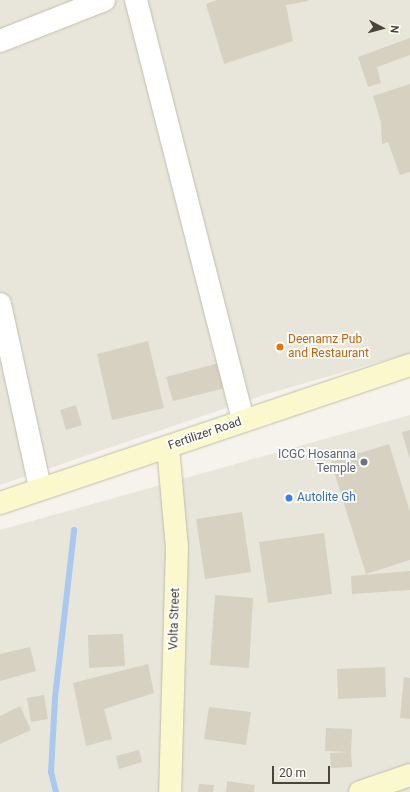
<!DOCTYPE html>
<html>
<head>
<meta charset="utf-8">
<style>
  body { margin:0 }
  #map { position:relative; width:410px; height:792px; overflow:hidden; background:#f5f3eb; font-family:Roboto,sans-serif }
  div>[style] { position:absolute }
  .residential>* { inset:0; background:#e8e6da }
  .stream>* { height:6px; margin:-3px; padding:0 3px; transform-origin:3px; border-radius:3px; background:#abc8ee }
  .building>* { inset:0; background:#d6d1c1 }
  .roads { filter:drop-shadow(0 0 1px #c0bdae) drop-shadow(0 0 1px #c0bdae) }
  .street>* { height:22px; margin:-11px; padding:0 11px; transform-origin:11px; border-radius:11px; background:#fff }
  .secondary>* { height:22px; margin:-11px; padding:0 11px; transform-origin:11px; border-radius:11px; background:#fcf8ce }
  .dots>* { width:11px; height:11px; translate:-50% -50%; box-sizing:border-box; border:2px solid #fff; border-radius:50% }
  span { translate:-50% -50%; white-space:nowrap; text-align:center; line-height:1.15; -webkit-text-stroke:3.5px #fff; paint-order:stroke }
  .food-label { font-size:12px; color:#c56008 }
  .left { translate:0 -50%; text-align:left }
  .street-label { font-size:12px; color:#494539 }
  .worship-label { font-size:12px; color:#5b616d }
  .right { translate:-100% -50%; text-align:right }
  .shop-label { font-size:12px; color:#366cbe }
  .north { position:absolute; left:362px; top:8px; width:40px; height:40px; -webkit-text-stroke:3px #fff; paint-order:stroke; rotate:96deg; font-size:11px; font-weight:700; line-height:16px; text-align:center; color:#494539 }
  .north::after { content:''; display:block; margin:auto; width:14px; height:18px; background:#494539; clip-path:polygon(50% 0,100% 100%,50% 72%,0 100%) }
  .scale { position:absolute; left:272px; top:766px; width:58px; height:18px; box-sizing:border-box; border:2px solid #494539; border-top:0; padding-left:5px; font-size:12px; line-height:14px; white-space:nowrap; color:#494539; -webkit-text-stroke:3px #fff; paint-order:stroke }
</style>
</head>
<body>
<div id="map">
  <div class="residential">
    <i style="clip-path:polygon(0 0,410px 0,410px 353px,267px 394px,0 485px)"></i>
    <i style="clip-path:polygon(410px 415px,410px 792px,0 792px,0 530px)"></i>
  </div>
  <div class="stream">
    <i style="left:56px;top:792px;width:21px;rotate:-104deg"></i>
    <i style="left:51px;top:772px;width:74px;rotate:-86.9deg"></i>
    <i style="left:55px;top:698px;width:169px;rotate:-83.5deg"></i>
  </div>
  <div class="building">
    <i style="clip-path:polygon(217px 0,308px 0,308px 1px,286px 5px,293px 41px,224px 64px,206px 4px)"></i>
    <i style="clip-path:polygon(410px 38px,410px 55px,377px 67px,381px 83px,368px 87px,358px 57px)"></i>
    <i style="clip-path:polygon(410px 84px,410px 172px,400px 175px,388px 142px,382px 144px,381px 122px,373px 96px)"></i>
    <i style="clip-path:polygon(148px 341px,164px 408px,112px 420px,97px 354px)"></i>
    <i style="clip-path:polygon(219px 363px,225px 388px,173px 401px,166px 377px)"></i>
    <i style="clip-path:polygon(76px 405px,82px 425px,66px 430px,60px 410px)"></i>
    <i style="clip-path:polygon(410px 430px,410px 460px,402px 432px)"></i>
    <i style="clip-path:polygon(389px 444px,410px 512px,410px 560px,366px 574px,331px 462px)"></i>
    <i style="clip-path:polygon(242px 512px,251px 572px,205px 579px,196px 519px)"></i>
    <i style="clip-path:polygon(324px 533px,332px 594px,268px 603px,259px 542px)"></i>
    <i style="clip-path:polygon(410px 571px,410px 590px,352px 594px,351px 576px)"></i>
    <i style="clip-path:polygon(215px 595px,253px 598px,249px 668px,210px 665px)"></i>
    <i style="clip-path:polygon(123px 634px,125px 666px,89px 668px,88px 635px)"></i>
    <i style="clip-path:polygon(30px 647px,36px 671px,0 681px,0 654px)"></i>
    <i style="clip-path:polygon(148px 664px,154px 693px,104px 709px,112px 739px,86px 746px,73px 683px)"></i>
    <i style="clip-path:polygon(385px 667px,386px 697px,338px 699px,337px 669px)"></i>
    <i style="clip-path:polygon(404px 677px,410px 678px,410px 719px,400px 718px)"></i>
    <i style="clip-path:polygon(44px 695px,48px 719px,31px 722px,27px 698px)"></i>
    <i style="clip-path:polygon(20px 706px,31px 730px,0 744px,0 716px)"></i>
    <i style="clip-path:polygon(209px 707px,251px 712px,246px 745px,204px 739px)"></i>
    <i style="clip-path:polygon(326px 728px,352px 729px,351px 752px,325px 751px)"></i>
    <i style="clip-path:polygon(139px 750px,142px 762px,119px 769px,116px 756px)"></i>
    <i style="clip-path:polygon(351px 752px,352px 767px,331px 768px,330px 753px)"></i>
    <i style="clip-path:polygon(227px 781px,255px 785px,254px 792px,226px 792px)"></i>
    <i style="clip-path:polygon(199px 784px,214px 785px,213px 792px,198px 792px)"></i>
  </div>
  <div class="roads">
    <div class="street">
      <i style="left:136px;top:0;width:434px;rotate:75.7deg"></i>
      <i style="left:0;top:41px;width:112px;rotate:-21.5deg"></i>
      <i style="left:0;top:304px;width:187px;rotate:77.7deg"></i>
    </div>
    <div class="secondary">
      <i style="left:168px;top:447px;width:100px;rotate:84.9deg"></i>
      <i style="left:177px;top:547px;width:245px;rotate:91.6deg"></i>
      <i style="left:0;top:503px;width:433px;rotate:-18.6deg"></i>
      <i style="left:360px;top:792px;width:53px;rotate:-18.8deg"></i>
    </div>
  </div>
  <div class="dots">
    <i style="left:280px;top:347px;background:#e8710a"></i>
    <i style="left:364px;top:462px;background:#6b7280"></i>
    <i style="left:289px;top:498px;background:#3f7fe0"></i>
  </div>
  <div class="food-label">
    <span class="left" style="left:288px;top:347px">Deenamz Pub<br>and Restaurant</span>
  </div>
  <div class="street-label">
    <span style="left:205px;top:434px;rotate:-19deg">Fertilizer Road</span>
    <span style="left:175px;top:619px;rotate:-88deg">Volta Street</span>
  </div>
  <div class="worship-label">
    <span class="right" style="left:356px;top:462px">ICGC Hosanna<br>Temple</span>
  </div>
  <div class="shop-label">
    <span class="left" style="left:297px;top:498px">Autolite Gh</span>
  </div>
  <div class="north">N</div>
  <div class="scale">20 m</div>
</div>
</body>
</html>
